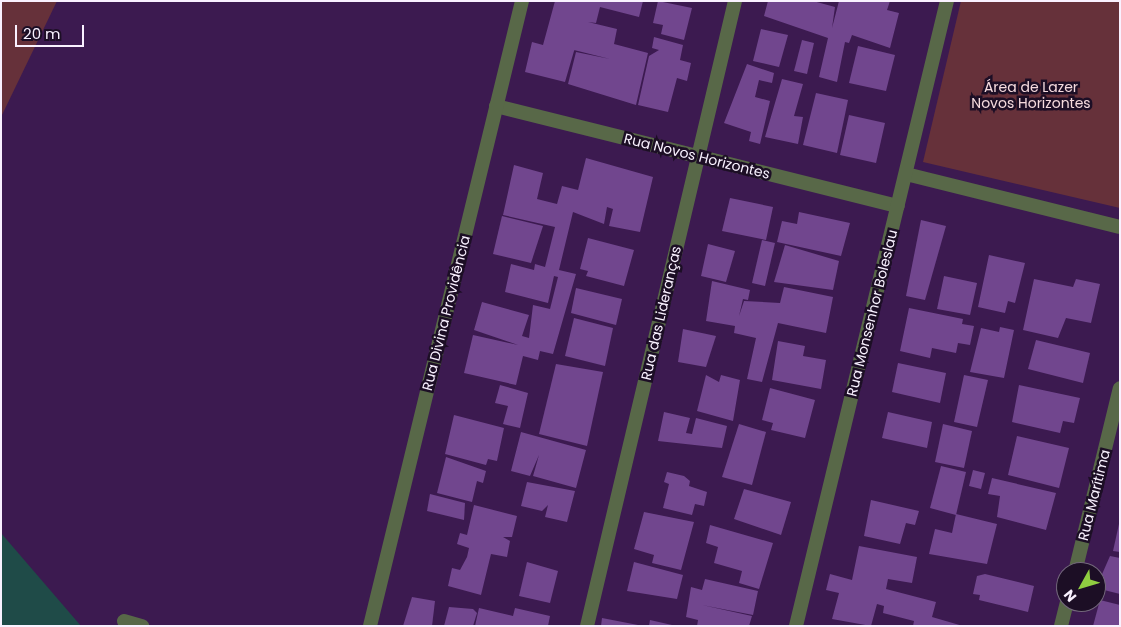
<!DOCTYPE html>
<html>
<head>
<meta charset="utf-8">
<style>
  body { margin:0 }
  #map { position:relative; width:1121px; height:627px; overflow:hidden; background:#3c1a50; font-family:Poppins,sans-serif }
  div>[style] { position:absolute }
  .green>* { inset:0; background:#66313a }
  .water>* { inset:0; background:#1f4b48 }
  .building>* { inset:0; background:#71468e }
  .minor>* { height:14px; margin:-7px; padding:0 7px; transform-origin:7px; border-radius:7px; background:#586848 }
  span { translate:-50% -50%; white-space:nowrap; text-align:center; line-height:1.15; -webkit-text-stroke:5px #1c0e25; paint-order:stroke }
  .park-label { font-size:14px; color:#f6dbde }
  .street-label { font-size:14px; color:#f9f1ff }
  .frame { position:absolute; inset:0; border:2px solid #f9f1ff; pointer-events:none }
  .north { position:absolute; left:1056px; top:562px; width:50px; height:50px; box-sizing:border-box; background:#1c0e25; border:1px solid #74697c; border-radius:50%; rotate:231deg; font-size:14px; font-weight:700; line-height:20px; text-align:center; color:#f9f1ff }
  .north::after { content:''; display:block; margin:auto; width:18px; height:22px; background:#90cd41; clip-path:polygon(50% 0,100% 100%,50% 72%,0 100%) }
  .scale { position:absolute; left:15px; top:25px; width:69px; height:22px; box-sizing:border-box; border:2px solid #f9f1ff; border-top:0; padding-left:6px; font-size:15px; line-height:18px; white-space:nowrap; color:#f9f1ff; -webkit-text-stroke:4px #1c0e25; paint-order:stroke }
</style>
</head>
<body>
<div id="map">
  <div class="green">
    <i style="clip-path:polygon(1px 1px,57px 1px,1px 117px)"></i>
    <i style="clip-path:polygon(961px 1px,1120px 1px,1120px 208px,923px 162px)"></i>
  </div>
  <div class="water">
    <i style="clip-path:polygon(1px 533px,81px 626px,1px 626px)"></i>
  </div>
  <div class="building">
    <i style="clip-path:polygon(555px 1px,643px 1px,639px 17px,600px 7px,596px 23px,588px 22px,617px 29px,614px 44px,648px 53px,636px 105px,568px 84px,576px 52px,610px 59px,574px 50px,583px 20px,565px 82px,525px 72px,532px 42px,543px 45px)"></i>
    <i style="clip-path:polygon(658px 1px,692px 8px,684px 40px,661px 34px,663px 25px,653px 23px)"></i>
    <i style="clip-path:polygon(768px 1px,813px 1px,835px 7px,832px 28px,839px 1px,890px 1px,887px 10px,899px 13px,890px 48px,852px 35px,849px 43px,845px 42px,837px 82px,819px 77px,828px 38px,764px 16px)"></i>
    <i style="clip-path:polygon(761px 29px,788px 35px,779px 67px,753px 61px)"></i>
    <i style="clip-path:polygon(654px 37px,683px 45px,680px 60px,691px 63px,687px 81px,677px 78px,668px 112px,638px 105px,649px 56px,659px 50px,652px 48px)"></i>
    <i style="clip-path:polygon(802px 40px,814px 43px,807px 74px,794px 71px)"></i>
    <i style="clip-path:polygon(858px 46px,895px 55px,886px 91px,849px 83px)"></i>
    <i style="clip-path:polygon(747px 64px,774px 73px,772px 83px,759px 80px,755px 97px,770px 101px,760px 144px,749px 141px,751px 132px,724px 123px)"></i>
    <i style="clip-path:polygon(782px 79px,803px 84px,794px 116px,803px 117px,798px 144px,765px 137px)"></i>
    <i style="clip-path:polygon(816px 93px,848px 100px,837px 153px,803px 145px)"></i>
    <i style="clip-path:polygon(849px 115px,885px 123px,876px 163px,840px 155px)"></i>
    <i style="clip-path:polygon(586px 158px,653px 177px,640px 232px,609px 226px,613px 209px,607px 207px,604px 224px,573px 212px,559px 270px,576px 274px,553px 354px,540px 351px,538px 360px,523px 356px,516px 385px,464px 373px,473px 335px,518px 345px,474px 330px,482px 302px,529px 315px,522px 336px,529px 338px,533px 305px,550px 309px,558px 277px,554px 276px,548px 303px,505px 292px,511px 264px,534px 270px,535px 264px,545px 267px,555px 227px,503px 215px,514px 165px,543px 173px,537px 199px,557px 204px,562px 186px,578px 190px)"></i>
    <i style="clip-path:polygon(730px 198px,773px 207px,766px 240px,722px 231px)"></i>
    <i style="clip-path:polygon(799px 212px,850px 223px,841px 256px,777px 242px,782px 221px,797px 224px)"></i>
    <i style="clip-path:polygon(502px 216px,543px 226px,531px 263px,493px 254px)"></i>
    <i style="clip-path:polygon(921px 220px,946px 226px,925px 300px,906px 296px)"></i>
    <i style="clip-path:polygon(588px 238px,634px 250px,624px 286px,586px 276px,588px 271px,580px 269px)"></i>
    <i style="clip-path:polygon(762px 240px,775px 243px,765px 286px,752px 283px)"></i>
    <i style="clip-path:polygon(708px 244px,735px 251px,726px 282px,701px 276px)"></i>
    <i style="clip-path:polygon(785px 245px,839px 261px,833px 290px,774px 282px)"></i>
    <i style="clip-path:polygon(989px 255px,1025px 263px,1015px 303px,1008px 301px,1005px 313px,978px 307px)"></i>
    <i style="clip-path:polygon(944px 276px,977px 283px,970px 315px,937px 309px)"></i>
    <i style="clip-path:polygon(1034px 279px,1073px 287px,1076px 279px,1100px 284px,1091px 323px,1066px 318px,1058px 338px,1023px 330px)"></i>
    <i style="clip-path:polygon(712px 281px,750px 290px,748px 300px,743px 299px,739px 316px,744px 301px,780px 303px,784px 287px,833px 297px,826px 333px,778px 323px,762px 382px,747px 379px,756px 338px,734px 333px,735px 326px,706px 321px)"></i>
    <i style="clip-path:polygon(576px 288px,622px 299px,616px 325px,571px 313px)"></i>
    <i style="clip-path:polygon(909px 308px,963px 319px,962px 324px,974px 326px,970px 345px,958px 343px,956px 353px,932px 348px,930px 358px,900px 351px)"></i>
    <i style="clip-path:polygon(574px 318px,613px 328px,605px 366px,565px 356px)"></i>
    <i style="clip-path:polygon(1000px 327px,1014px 330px,1004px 378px,970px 372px,981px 328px,999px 332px)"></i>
    <i style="clip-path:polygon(683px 329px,716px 336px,706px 367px,678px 362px)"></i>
    <i style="clip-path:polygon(1036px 340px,1090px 353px,1083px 383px,1028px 369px)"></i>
    <i style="clip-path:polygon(778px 341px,805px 346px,803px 356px,826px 360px,821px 389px,772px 380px)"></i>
    <i style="clip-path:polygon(898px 363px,946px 373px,940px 403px,892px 392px)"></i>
    <i style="clip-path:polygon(556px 364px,603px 372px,587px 446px,539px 434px)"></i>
    <i style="clip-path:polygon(706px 375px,719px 382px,721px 375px,740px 380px,733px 421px,697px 411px)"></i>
    <i style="clip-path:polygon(964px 375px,988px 380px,977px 427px,954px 422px)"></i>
    <i style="clip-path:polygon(500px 385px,528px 393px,520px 428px,503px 424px,508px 406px,495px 403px)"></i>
    <i style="clip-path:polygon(1019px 385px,1080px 398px,1074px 423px,1063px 421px,1060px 433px,1012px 422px)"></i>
    <i style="clip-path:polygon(770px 388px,815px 400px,805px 438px,771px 430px,773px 423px,762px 420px)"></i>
    <i style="clip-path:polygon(664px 412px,690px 418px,686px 433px,692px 434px,696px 418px,727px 426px,722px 448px,658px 441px)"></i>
    <i style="clip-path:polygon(888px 412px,932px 422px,927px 448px,882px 438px)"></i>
    <i style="clip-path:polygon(454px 415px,504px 428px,497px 461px,488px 459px,486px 465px,445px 454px)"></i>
    <i style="clip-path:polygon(739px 424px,766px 432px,752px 485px,722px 477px)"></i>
    <i style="clip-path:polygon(943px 424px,972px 431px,964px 468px,935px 462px)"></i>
    <i style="clip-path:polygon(521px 432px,586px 450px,576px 488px,533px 476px,539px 455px,530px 476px,511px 471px)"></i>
    <i style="clip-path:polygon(1017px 436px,1069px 448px,1059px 488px,1008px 475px)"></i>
    <i style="clip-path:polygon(446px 457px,486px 471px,483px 483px,477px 481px,472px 502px,437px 493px)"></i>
    <i style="clip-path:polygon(941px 466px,966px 472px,956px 515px,930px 508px)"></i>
    <i style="clip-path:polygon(973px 470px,985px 473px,981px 489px,969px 486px)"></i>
    <i style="clip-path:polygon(667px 472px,684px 476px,690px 481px,689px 486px,707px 492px,704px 506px,695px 504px,692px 515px,663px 508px,669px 484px,664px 482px)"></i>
    <i style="clip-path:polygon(992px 478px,1056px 493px,1046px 530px,997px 517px,1000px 496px,988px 494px)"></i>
    <i style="clip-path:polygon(527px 482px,575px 491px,567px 522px,545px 517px,548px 505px,542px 511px,521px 506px)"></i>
    <i style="clip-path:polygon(744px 489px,791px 502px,781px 535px,734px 519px)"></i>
    <i style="clip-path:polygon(430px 494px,465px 503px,464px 520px,427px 511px)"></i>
    <i style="clip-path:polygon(871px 500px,919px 511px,915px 525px,906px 523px,900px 544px,864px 536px)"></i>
    <i style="clip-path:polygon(474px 505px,517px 516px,512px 537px,503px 537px,510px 541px,507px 557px,491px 554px,481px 595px,448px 586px,452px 568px,460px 570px,467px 557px,469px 548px,457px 544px,460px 533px,467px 535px)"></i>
    <i style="clip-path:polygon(644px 512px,694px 522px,681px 570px,652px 563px,654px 555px,634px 549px)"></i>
    <i style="clip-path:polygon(956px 514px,997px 524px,987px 564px,929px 554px,935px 529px,952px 533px)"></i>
    <i style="clip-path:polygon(1119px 524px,1120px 524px,1120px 552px,1113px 551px)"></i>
    <i style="clip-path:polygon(710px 525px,773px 543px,759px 589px,739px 583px,742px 571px,714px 563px,718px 547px,706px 543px)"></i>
    <i style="clip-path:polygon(859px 546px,917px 557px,912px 583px,888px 579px,886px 589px,936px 602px,932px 617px,963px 626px,913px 626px,914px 621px,883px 613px,884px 606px,877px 604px,871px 626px,832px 619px,839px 593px,826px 590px,830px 574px,852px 580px)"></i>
    <i style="clip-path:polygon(1110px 556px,1120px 558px,1120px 594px,1096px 588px)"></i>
    <i style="clip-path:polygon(527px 562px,558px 571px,550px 603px,519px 596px)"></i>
    <i style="clip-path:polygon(634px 562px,683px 575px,677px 599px,627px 591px)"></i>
    <i style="clip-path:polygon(985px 574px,1034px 586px,1028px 612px,979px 600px,980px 595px,973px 594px,977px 576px)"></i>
    <i style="clip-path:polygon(705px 579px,758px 591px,753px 615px,702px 605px,752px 616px,749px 626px,697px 626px,698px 620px,686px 617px,691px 587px,702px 590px)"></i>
    <i style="clip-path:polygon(412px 597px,435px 601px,432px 626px,403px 626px)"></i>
    <i style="clip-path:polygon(1100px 600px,1120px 605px,1120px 626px,1093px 626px)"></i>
    <i style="clip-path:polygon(449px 607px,473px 609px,477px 613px,473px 626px,444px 626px)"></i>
    <i style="clip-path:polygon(479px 608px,513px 616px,515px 608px,550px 616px,548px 626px,475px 626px)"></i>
    <i style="clip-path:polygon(602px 618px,638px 625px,638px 626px,601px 626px)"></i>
    <i style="clip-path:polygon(650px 620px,672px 625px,671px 626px,649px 626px)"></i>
  </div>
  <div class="minor">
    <i style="left:496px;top:106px;width:414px;rotate:14deg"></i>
    <i style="left:906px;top:174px;width:220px;rotate:13.9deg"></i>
    <i style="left:1075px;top:572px;width:189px;rotate:-76.3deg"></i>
    <i style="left:124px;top:621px;width:19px;rotate:16deg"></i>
    <i style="left:370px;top:626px;width:643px;rotate:-76.33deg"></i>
    <i style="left:587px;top:626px;width:642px;rotate:-76.68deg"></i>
    <i style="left:796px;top:626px;width:643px;rotate:-76.42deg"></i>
    <i style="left:1061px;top:626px;width:25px;rotate:-76deg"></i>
  </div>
  <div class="park-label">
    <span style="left:1031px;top:95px">Área de Lazer<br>Novos Horizontes</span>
  </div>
  <div class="street-label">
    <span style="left:697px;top:156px;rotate:14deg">Rua Novos Horizontes</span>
    <span style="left:446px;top:313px;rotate:-76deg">Rua Divina Providência</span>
    <span style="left:661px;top:313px;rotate:-77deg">Rua das Lideranças</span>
    <span style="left:872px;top:313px;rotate:-76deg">Rua Monsenhor Boleslau</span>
    <span style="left:1094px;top:495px;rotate:-76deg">Rua Marítima</span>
  </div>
  <div class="frame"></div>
  <div class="north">N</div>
  <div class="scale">20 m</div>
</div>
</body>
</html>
